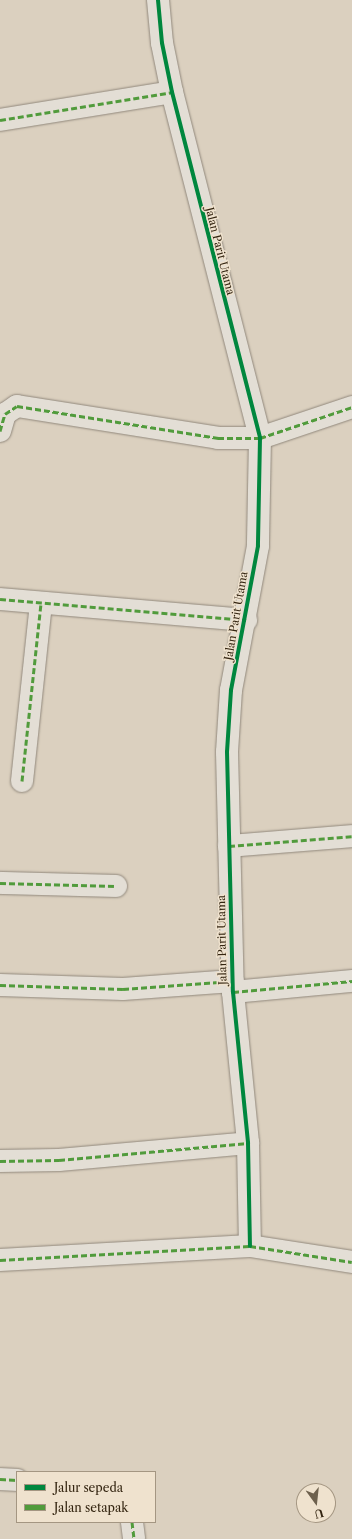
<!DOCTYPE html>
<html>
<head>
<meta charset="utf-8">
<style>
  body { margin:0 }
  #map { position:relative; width:352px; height:1539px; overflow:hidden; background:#dbd0bf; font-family:"Libre Caslon Text",serif }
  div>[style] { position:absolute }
  .roads { filter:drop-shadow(0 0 1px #91887c) drop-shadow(0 0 1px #91887c) }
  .minor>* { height:22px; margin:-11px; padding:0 11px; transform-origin:11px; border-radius:11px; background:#e3ded5 }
  .quiet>* { height:3px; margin-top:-1.5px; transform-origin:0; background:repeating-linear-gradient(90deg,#519b3c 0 6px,transparent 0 9px) }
  .cycleway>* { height:4px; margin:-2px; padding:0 2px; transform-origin:2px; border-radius:2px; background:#00873e }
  span { translate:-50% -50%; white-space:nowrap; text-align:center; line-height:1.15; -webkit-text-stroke:3px #efe2ce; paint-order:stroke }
  .street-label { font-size:11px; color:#342511 }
  .legend { position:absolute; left:16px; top:1471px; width:140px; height:52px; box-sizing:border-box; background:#efe2ce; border:1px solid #a49682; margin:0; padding:5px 7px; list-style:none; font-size:12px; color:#342511 }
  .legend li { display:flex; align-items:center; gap:8px; height:20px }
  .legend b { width:20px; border:1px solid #a49682 }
  .north { position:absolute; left:296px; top:1483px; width:40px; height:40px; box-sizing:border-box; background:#efe2ce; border:1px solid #a49682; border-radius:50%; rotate:165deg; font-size:11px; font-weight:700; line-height:16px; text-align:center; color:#342511 }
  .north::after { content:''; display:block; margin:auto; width:14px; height:18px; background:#6e614e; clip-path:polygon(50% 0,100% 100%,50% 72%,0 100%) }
</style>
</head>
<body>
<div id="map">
  <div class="roads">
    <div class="minor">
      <i style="left:158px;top:0;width:43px;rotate:84.7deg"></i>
      <i style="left:162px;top:43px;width:50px;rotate:78.5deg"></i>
      <i style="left:172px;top:92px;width:357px;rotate:75.7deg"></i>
      <i style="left:260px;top:438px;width:108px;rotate:91.1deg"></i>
      <i style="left:258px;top:546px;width:147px;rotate:100.6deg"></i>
      <i style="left:231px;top:690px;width:62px;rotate:93.7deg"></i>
      <i style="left:227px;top:752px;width:240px;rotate:88.6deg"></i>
      <i style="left:233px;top:992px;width:152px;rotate:84.3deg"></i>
      <i style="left:248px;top:1143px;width:103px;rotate:88.9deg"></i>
      <i style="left:0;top:120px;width:174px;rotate:-9.2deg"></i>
      <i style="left:0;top:431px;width:18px;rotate:-74deg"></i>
      <i style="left:5px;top:414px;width:14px;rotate:-34deg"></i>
      <i style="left:17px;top:406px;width:204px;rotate:9deg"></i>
      <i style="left:218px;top:438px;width:42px"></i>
      <i style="left:260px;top:438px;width:97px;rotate:-18.6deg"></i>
      <i style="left:0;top:599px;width:247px;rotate:4.9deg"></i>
      <i style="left:22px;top:781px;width:179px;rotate:-83.9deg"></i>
      <i style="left:229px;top:846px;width:123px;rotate:-4.6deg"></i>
      <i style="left:0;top:883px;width:116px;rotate:1.5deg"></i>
      <i style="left:0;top:985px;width:123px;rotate:1.9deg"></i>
      <i style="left:123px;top:989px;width:110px;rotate:-4.2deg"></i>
      <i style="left:233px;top:992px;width:120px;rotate:-5.3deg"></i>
      <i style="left:0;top:1161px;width:59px;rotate:-1deg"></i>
      <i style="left:59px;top:1160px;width:190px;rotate:-5.1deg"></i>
      <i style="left:0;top:1260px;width:250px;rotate:-3.2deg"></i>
      <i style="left:250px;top:1246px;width:103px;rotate:8.9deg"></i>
      <i style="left:0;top:1479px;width:17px;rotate:3deg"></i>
      <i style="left:132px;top:1522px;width:17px;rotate:83deg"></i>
    </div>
  </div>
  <div class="quiet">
    <i style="left:0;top:120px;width:174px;rotate:-9.2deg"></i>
    <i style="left:0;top:431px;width:18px;rotate:-74deg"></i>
    <i style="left:5px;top:414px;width:14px;rotate:-34deg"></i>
    <i style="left:17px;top:406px;width:204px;rotate:9deg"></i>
    <i style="left:218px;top:438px;width:42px"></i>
    <i style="left:260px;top:438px;width:97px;rotate:-18.6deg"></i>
    <i style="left:0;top:599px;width:247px;rotate:4.9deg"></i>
    <i style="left:22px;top:781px;width:179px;rotate:-83.9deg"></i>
    <i style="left:229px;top:846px;width:123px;rotate:-4.6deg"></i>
    <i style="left:0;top:883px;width:116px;rotate:1.5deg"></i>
    <i style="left:0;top:985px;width:123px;rotate:1.9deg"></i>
    <i style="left:123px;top:989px;width:110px;rotate:-4.2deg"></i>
    <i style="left:233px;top:992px;width:120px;rotate:-5.3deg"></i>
    <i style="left:0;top:1161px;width:59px;rotate:-1deg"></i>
    <i style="left:59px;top:1160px;width:190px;rotate:-5.1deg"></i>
    <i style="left:0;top:1260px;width:250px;rotate:-3.2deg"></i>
    <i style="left:250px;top:1246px;width:103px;rotate:8.9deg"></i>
    <i style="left:0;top:1479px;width:17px;rotate:3deg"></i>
    <i style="left:132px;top:1522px;width:17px;rotate:83deg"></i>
  </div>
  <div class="cycleway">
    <i style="left:158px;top:0;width:43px;rotate:84.7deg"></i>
    <i style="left:162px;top:43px;width:50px;rotate:78.5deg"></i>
    <i style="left:172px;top:92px;width:357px;rotate:75.7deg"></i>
    <i style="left:260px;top:438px;width:108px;rotate:91.1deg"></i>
    <i style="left:258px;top:546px;width:147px;rotate:100.6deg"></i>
    <i style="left:231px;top:690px;width:62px;rotate:93.7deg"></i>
    <i style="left:227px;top:752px;width:240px;rotate:88.6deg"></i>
    <i style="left:233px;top:992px;width:152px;rotate:84.3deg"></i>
    <i style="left:248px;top:1143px;width:103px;rotate:88.9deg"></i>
  </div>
  <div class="street-label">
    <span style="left:220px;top:251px;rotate:76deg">Jalan Parit Utama</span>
    <span style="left:236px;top:616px;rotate:-80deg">Jalan Parit Utama</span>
    <span style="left:222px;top:940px;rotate:-91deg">Jalan Parit Utama</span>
  </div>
  <ul class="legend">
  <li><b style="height:5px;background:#00873e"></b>Jalur sepeda</li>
  <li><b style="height:5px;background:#519b3c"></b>Jalan setapak</li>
  </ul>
  <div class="north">U</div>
</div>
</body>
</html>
